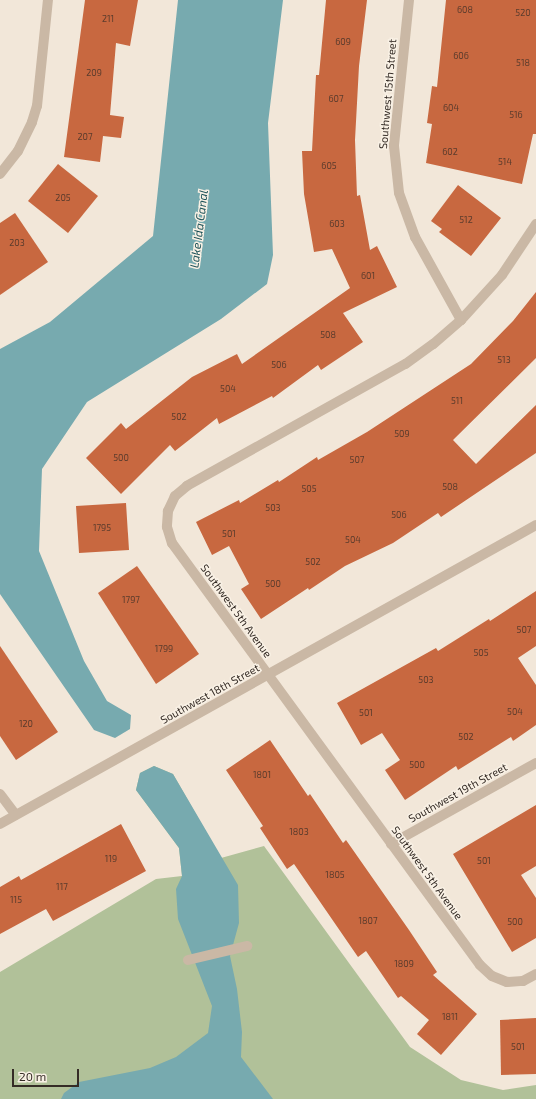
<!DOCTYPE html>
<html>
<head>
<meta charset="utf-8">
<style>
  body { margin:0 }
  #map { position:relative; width:536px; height:1099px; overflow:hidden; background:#f2e7d9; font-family:"Exo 2",sans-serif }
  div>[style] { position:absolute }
  .green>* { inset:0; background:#b1c199 }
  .water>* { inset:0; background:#77aaaf }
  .building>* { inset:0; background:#c86840 }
  .minor>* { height:10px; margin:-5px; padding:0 5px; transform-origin:5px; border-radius:5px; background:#cab8a5 }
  span { translate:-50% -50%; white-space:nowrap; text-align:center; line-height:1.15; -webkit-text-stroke:3px #f9f1e5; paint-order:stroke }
  .number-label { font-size:9px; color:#5a3b2c }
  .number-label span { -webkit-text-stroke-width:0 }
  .street-label { font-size:11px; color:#352c26 }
  .water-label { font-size:12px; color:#1b5157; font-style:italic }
  .scale { position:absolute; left:12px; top:1069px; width:67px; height:18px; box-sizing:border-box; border:2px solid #352c26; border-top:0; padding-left:5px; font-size:12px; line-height:14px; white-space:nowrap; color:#352c26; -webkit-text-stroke:3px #f9f1e5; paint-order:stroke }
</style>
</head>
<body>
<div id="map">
  <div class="green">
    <i style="clip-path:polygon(154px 766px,173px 774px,221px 858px,264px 846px,410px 1047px,461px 1080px,503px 1090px,536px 1085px,536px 1099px,0 1099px,0 972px,156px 879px,182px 876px,179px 848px,136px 790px,140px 773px)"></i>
  </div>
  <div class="water">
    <i style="clip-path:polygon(178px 0,283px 0,268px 123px,273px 255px,267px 284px,221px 319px,87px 402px,42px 469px,39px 551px,84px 661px,107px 701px,131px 715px,130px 729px,115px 738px,94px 730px,0 594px,0 349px,50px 322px,153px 236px)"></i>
    <i style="clip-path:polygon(154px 766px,173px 774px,238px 885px,239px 923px,230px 956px,237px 989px,242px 1032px,241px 1057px,273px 1099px,61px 1099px,64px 1093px,79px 1082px,150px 1068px,176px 1057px,208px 1033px,212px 1006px,178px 919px,176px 889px,182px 876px,179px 848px,136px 790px,140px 773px)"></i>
  </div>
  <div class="building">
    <i style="clip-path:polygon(85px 0,138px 0,130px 46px,116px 43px,110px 115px,124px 117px,121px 138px,103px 136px,100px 162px,64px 157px)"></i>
    <i style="clip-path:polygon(326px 0,367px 0,359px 66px,355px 140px,357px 196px,360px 195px,370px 250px,377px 246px,397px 287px,343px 313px,363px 342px,321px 370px,318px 365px,273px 398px,272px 396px,219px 424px,217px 418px,175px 451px,170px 445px,121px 494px,86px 458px,121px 423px,126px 429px,192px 377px,237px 354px,242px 364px,350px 288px,332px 249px,314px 252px,304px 194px,302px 151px,312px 151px,316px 75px,319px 75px)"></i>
    <i style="clip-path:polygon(446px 0,536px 0,536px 134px,533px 134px,522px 184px,426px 163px,432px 124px,427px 123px,432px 86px,437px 87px)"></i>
    <i style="clip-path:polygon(58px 164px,98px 196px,68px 233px,28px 201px)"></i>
    <i style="clip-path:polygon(458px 185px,501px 218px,471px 256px,439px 232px,442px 229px,431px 221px)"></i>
    <i style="clip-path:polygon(15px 213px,48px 262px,0 295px,0 223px)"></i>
    <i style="clip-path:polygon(536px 292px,536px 358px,453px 440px,476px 464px,536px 405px,536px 453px,441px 517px,438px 513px,393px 543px,345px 566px,309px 590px,308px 588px,261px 619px,241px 589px,249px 584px,229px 546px,212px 555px,196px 522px,239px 500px,240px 503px,278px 480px,279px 482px,317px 457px,318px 460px,367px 432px,471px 364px,513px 321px)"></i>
    <i style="clip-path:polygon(126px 503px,129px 550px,79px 553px,76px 506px)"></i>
    <i style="clip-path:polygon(137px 566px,199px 654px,156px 684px,98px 593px)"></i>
    <i style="clip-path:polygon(536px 591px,536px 646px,518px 658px,536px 685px,536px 725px,513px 741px,511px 737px,458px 770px,456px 766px,405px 800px,385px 770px,400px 760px,382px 733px,361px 745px,337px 703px,436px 648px,438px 651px,489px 619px,490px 621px)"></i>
    <i style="clip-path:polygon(0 646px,58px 732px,16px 760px,0 736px)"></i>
    <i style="clip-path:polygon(270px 740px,308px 796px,310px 794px,343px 843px,346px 840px,409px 930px,437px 972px,433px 975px,477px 1014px,441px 1055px,417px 1034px,429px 1020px,401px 996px,398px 998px,366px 951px,358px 957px,294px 864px,287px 869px,260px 828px,263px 826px,226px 770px)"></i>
    <i style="clip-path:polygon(536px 805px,536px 866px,521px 875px,536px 898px,536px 938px,512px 952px,453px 854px)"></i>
    <i style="clip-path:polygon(121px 824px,146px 871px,53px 921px,46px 909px,0 934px,0 887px,19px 876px,21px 880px)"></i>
    <i style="clip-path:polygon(536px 1018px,536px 1074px,501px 1075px,500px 1020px)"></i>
  </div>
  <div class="minor">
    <i style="left:409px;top:0;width:147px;rotate:95.9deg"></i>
    <i style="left:394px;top:146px;width:47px;rotate:83.9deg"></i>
    <i style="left:399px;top:193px;width:47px;rotate:70deg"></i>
    <i style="left:415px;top:237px;width:95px;rotate:61deg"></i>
    <i style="left:0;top:174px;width:29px;rotate:-52deg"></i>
    <i style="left:18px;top:151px;width:32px;rotate:-64deg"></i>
    <i style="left:32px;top:122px;width:17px;rotate:-73deg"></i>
    <i style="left:37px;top:106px;width:107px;rotate:-84.1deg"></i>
    <i style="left:536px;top:224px;width:61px;rotate:123.7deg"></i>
    <i style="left:502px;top:275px;width:61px;rotate:132.3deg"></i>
    <i style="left:461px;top:320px;width:37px;rotate:139deg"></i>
    <i style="left:433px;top:344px;width:34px;rotate:144deg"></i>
    <i style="left:405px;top:364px;width:250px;rotate:150.8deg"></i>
    <i style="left:187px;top:486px;width:16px;rotate:140deg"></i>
    <i style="left:175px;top:496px;width:17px;rotate:115deg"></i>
    <i style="left:168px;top:511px;width:16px;rotate:94deg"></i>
    <i style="left:167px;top:527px;width:17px;rotate:73deg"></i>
    <i style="left:172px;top:543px;width:522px;rotate:53.88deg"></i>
    <i style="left:480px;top:965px;width:16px;rotate:43deg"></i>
    <i style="left:492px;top:976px;width:16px;rotate:22deg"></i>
    <i style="left:507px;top:982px;width:16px;rotate:-4deg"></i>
    <i style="left:523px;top:981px;width:15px;rotate:-28deg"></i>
    <i style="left:0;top:794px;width:26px;rotate:53deg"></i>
    <i style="left:0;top:824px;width:614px;rotate:-29.15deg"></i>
    <i style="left:391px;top:844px;width:166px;rotate:-29.2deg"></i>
    <i style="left:188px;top:960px;width:61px;rotate:-13.3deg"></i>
  </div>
  <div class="number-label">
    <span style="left:465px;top:10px">608</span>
    <span style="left:523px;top:13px">520</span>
    <span style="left:108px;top:19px">211</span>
    <span style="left:343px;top:42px">609</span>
    <span style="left:461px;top:56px">606</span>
    <span style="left:523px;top:63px">518</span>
    <span style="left:94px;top:73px">209</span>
    <span style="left:336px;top:99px">607</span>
    <span style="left:451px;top:108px">604</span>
    <span style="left:516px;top:115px">516</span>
    <span style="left:85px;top:137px">207</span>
    <span style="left:450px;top:152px">602</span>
    <span style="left:505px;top:162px">514</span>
    <span style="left:329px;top:166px">605</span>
    <span style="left:63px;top:198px">205</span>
    <span style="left:466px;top:220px">512</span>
    <span style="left:337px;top:224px">603</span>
    <span style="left:17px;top:243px">203</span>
    <span style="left:368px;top:276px">601</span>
    <span style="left:328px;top:335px">508</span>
    <span style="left:504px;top:360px">513</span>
    <span style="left:279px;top:365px">506</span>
    <span style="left:228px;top:389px">504</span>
    <span style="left:457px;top:401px">511</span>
    <span style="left:179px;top:417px">502</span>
    <span style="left:402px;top:434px">509</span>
    <span style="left:121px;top:458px">500</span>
    <span style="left:357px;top:460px">507</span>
    <span style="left:450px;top:487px">508</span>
    <span style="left:309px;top:489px">505</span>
    <span style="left:273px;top:508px">503</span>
    <span style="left:399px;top:515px">506</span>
    <span style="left:102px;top:528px">1795</span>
    <span style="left:229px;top:534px">501</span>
    <span style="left:353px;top:540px">504</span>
    <span style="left:313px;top:562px">502</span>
    <span style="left:273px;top:584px">500</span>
    <span style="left:131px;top:600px">1797</span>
    <span style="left:524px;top:630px">507</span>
    <span style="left:164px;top:649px">1799</span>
    <span style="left:481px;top:653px">505</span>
    <span style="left:426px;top:680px">503</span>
    <span style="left:515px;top:712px">504</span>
    <span style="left:366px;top:713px">501</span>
    <span style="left:26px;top:724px">120</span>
    <span style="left:466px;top:737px">502</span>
    <span style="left:417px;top:765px">500</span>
    <span style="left:262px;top:775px">1801</span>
    <span style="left:299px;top:832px">1803</span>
    <span style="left:111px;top:859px">119</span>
    <span style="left:484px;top:861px">501</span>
    <span style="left:335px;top:875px">1805</span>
    <span style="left:62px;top:887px">117</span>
    <span style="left:16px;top:900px">115</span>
    <span style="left:368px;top:921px">1807</span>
    <span style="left:515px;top:922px">500</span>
    <span style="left:404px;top:964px">1809</span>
    <span style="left:450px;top:1017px">1811</span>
    <span style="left:518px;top:1047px">501</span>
  </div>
  <div class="street-label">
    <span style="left:388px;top:94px;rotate:-85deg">Southwest 15th Street</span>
    <span style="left:236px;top:611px;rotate:54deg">Southwest 5th Avenue</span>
    <span style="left:210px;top:694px;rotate:-29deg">Southwest 18th Street</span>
    <span style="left:458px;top:793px;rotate:-29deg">Southwest 19th Street</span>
    <span style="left:427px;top:873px;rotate:54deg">Southwest 5th Avenue</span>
  </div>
  <div class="water-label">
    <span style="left:199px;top:229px;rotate:-83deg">Lake Ida Canal</span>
  </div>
  <div class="scale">20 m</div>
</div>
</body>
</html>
